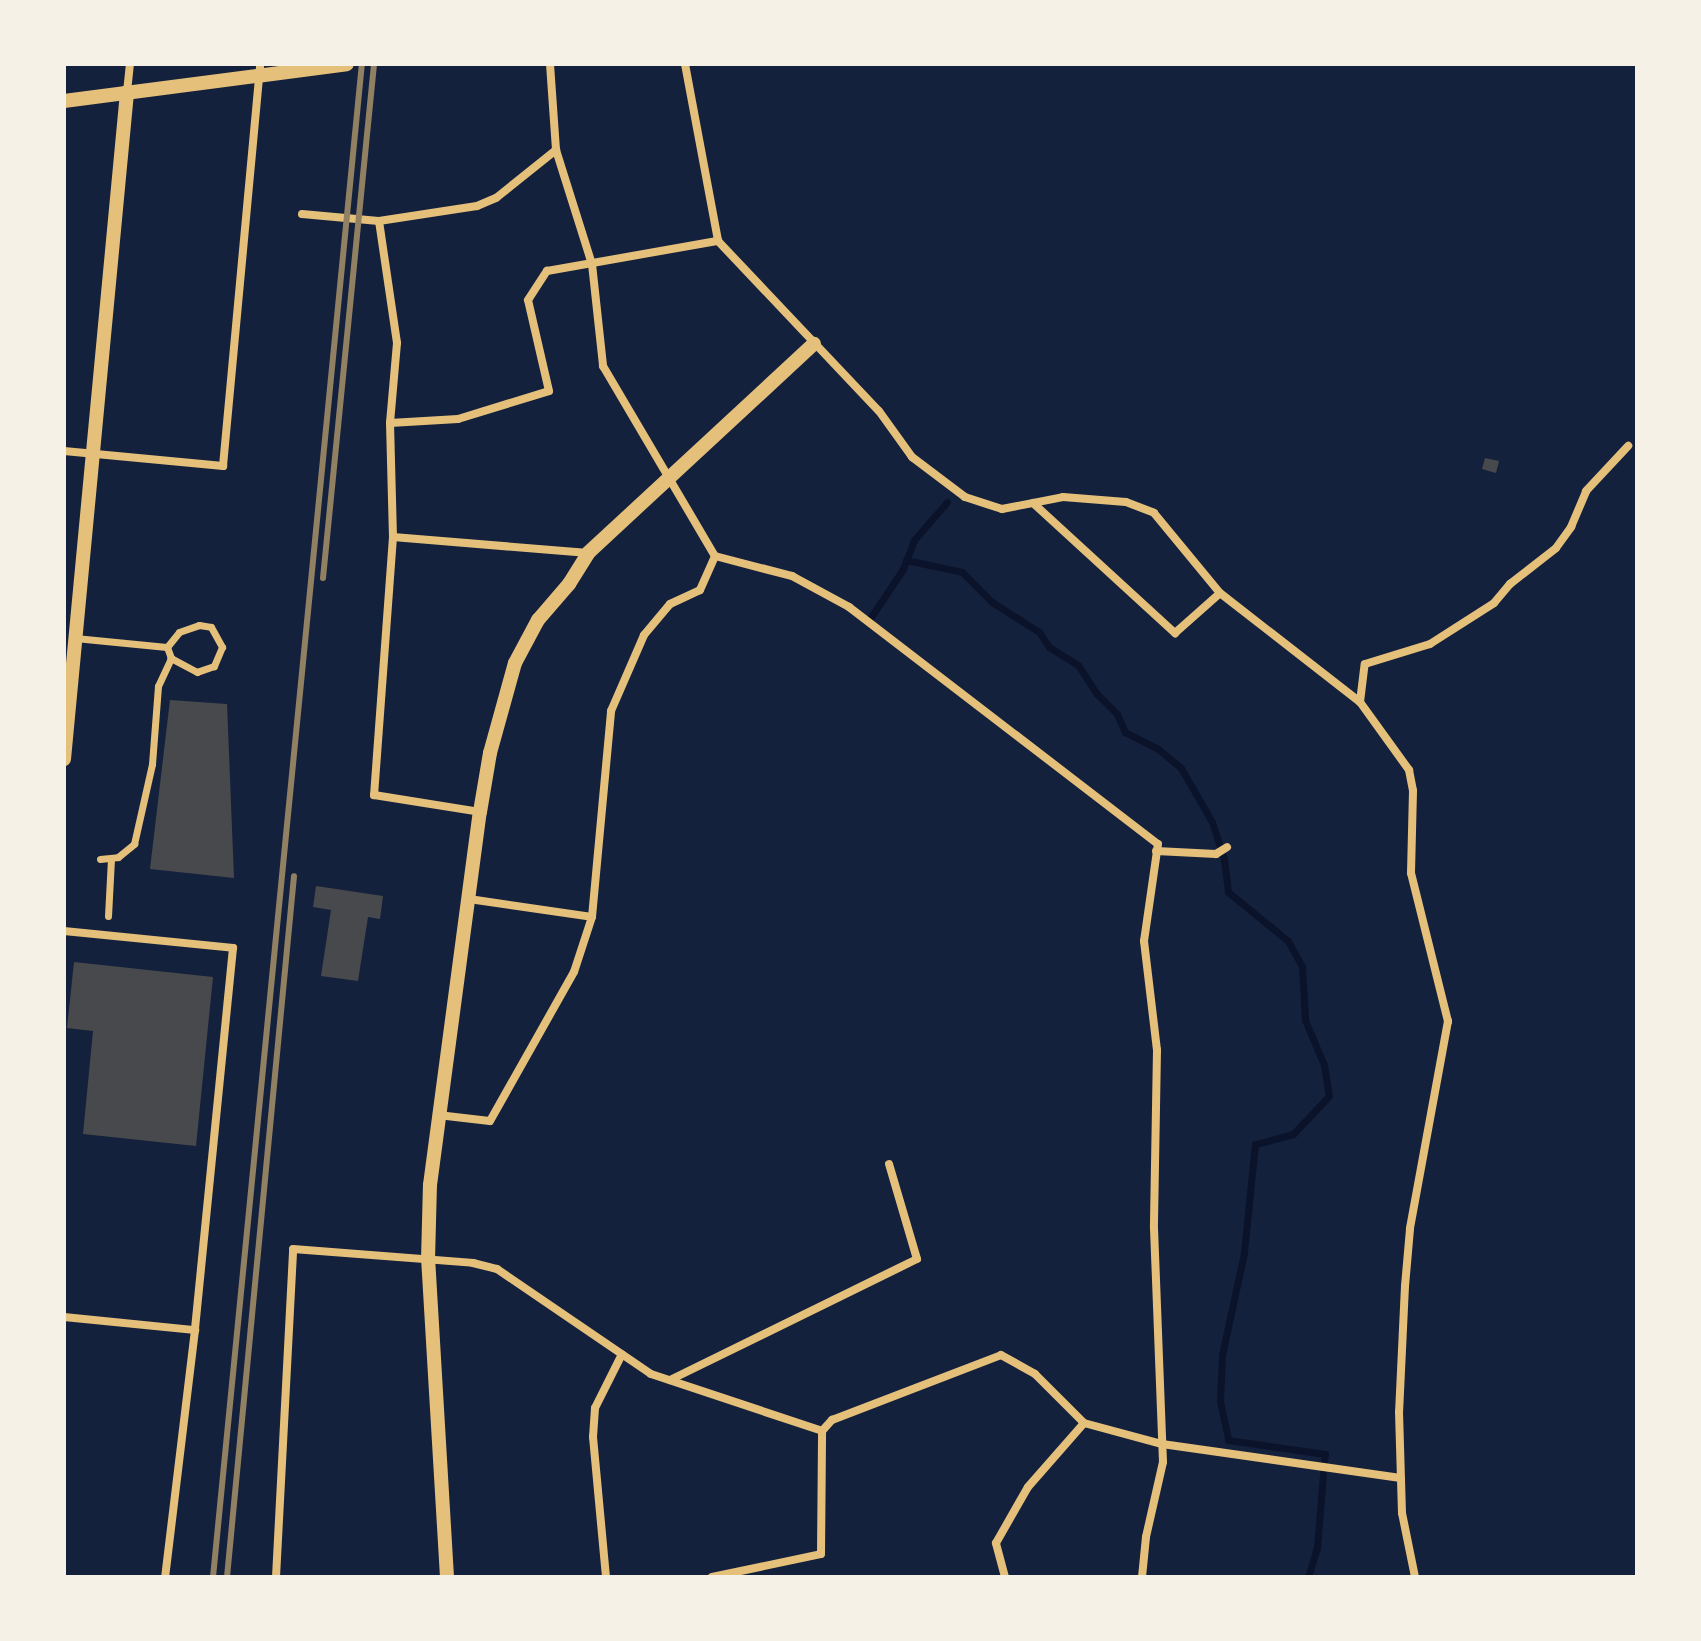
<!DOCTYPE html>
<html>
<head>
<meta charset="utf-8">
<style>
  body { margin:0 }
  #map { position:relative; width:1701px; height:1641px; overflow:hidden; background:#14213d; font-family:"Sofia Sans Condensed",sans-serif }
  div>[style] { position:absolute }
  .stream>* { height:7px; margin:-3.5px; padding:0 3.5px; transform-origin:3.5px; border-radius:3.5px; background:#0b132b }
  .building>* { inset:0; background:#48494c }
  .pedestrian>* { height:7px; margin:-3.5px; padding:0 3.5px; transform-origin:3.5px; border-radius:3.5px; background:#e5c07b }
  .minor>* { height:8px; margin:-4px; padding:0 4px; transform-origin:4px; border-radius:4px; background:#e5c07b }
  .tertiary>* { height:14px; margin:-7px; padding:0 7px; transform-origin:7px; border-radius:7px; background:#e5c07b }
  .rail>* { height:6px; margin:-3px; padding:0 3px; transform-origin:3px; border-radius:3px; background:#918062 }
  span { translate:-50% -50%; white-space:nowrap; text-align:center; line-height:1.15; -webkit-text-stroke:6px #f6f1e7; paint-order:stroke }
  .frame { position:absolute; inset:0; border:66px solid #f6f1e7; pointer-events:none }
</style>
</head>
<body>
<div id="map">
  <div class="stream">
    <i style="left:906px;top:560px;width:57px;rotate:12.1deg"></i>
    <i style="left:962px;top:572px;width:42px;rotate:45deg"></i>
    <i style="left:992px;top:602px;width:56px;rotate:32.6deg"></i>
    <i style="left:1039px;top:632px;width:18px;rotate:56deg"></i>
    <i style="left:1049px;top:647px;width:34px;rotate:32deg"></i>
    <i style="left:1078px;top:665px;width:35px;rotate:57deg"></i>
    <i style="left:1097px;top:694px;width:28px;rotate:45deg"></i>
    <i style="left:1117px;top:714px;width:20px;rotate:66deg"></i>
    <i style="left:1125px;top:732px;width:36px;rotate:27deg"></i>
    <i style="left:1157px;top:748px;width:31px;rotate:40deg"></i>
    <i style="left:1181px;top:768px;width:62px;rotate:60.1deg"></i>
    <i style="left:1212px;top:822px;width:39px;rotate:72deg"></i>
    <i style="left:1224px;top:859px;width:33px;rotate:83deg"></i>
    <i style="left:1228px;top:892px;width:77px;rotate:39.2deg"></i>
    <i style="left:1288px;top:941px;width:29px;rotate:61deg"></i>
    <i style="left:1302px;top:966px;width:54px;rotate:86.8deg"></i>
    <i style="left:1305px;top:1020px;width:49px;rotate:67.1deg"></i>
    <i style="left:1324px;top:1065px;width:31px;rotate:81deg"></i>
    <i style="left:1329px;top:1096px;width:52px;rotate:133.5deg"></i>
    <i style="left:1293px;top:1134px;width:39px;rotate:165deg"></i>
    <i style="left:1255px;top:1144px;width:110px;rotate:95.8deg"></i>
    <i style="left:1244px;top:1253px;width:104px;rotate:102.2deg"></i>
    <i style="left:1222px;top:1355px;width:46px;rotate:92.5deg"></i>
    <i style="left:1220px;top:1401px;width:40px;rotate:78deg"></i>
    <i style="left:1228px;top:1440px;width:98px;rotate:8.2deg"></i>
    <i style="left:1325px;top:1454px;width:8px;rotate:97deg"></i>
    <i style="left:871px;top:617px;width:58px;rotate:-56.3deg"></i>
    <i style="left:903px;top:569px;width:31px;rotate:-69deg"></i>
    <i style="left:914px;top:540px;width:50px;rotate:-49deg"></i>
    <i style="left:1308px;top:1577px;width:30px;rotate:-73deg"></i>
    <i style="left:1317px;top:1548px;width:75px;rotate:-85.4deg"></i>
  </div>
  <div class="building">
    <i style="clip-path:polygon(1485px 458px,1499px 461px,1496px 473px,1482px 469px)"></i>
    <i style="clip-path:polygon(170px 700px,227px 704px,234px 878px,150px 869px)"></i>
    <i style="clip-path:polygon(316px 886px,383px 896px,380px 919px,368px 917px,358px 981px,321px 976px,331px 910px,313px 907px)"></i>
    <i style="clip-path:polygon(74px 962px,213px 977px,196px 1146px,83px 1134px,93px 1031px,67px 1028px)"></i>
  </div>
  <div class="pedestrian">
    <i style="left:199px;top:625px;width:12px;rotate:9deg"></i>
    <i style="left:211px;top:627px;width:23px;rotate:61deg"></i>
    <i style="left:222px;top:647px;width:21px;rotate:113deg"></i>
    <i style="left:214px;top:666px;width:18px;rotate:161deg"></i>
    <i style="left:197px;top:672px;width:30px;rotate:-152deg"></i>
    <i style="left:171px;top:658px;width:12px;rotate:-110deg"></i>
    <i style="left:167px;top:647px;width:19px;rotate:-51deg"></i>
    <i style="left:179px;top:632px;width:21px;rotate:-19deg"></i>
    <i style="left:75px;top:638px;width:92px;rotate:5.6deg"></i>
    <i style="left:100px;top:859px;width:18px;rotate:-6deg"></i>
    <i style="left:118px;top:857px;width:21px;rotate:-39deg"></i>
    <i style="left:134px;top:844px;width:82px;rotate:-77.3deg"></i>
    <i style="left:152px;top:764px;width:78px;rotate:-85.6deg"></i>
    <i style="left:158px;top:686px;width:31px;rotate:-65deg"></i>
    <i style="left:108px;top:916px;width:57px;rotate:-87deg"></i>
  </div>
  <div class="minor">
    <i style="left:550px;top:64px;width:86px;rotate:86deg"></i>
    <i style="left:556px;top:150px;width:120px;rotate:72.5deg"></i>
    <i style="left:592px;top:264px;width:103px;rotate:83.8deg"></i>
    <i style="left:603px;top:366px;width:221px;rotate:59.5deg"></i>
    <i style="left:715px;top:556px;width:80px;rotate:14.6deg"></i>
    <i style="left:792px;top:576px;width:65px;rotate:28.5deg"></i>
    <i style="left:849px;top:607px;width:389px;rotate:37.5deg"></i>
    <i style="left:1158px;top:844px;width:98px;rotate:98.2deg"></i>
    <i style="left:1144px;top:941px;width:110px;rotate:83.2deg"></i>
    <i style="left:1157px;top:1050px;width:178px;rotate:91deg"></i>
    <i style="left:1154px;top:1228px;width:234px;rotate:87.8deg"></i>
    <i style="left:1163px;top:1462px;width:77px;rotate:102.8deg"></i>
    <i style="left:1146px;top:1537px;width:40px;rotate:95.7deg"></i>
    <i style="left:685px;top:64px;width:180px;rotate:79.4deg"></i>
    <i style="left:718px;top:241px;width:234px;rotate:46.6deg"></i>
    <i style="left:879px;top:411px;width:57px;rotate:54.3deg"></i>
    <i style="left:912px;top:457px;width:66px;rotate:37deg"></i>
    <i style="left:965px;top:497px;width:39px;rotate:18deg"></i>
    <i style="left:1002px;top:509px;width:62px;rotate:-11.1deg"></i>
    <i style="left:1063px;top:497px;width:63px;rotate:4.5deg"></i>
    <i style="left:1126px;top:502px;width:30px;rotate:21deg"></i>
    <i style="left:1154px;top:513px;width:104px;rotate:50.5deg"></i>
    <i style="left:1220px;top:593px;width:177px;rotate:37.9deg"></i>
    <i style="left:1360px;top:702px;width:84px;rotate:54.2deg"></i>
    <i style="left:1409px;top:770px;width:21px;rotate:79deg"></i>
    <i style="left:1413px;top:791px;width:82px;rotate:91.4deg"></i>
    <i style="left:1411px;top:873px;width:153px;rotate:76deg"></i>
    <i style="left:1448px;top:1021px;width:211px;rotate:100.4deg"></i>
    <i style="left:1410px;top:1229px;width:57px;rotate:95deg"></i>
    <i style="left:1405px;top:1286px;width:126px;rotate:92.7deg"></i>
    <i style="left:1399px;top:1412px;width:101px;rotate:88.3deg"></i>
    <i style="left:1402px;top:1513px;width:65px;rotate:78.5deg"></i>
    <i style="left:127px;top:92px;width:28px;rotate:-84deg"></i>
    <i style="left:302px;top:214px;width:77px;rotate:5.2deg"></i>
    <i style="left:379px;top:221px;width:99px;rotate:-8.7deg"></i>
    <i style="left:477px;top:206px;width:21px;rotate:-23deg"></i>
    <i style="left:496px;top:198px;width:77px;rotate:-38.7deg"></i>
    <i style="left:379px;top:221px;width:123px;rotate:81.6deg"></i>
    <i style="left:397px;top:343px;width:80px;rotate:95deg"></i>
    <i style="left:390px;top:423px;width:114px;rotate:88.5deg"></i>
    <i style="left:393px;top:537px;width:259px;rotate:94.2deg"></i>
    <i style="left:374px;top:795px;width:107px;rotate:9.1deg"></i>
    <i style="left:390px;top:423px;width:68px;rotate:-3.4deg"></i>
    <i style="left:458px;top:419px;width:95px;rotate:-17.1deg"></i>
    <i style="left:549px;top:391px;width:93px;rotate:-103deg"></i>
    <i style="left:528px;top:300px;width:35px;rotate:-57deg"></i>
    <i style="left:547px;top:271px;width:174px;rotate:-10deg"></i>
    <i style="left:64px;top:451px;width:160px;rotate:5.4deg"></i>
    <i style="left:223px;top:466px;width:404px;rotate:-84.7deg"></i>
    <i style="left:1033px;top:503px;width:193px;rotate:42.5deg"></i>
    <i style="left:1175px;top:633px;width:60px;rotate:-41.6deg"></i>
    <i style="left:393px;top:537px;width:196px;rotate:4.7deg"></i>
    <i style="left:1360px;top:702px;width:38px;rotate:-83deg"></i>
    <i style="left:1365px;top:664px;width:68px;rotate:-17.1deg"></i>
    <i style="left:1430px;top:644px;width:76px;rotate:-32.6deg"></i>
    <i style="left:1494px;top:603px;width:25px;rotate:-50deg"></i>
    <i style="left:1510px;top:584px;width:58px;rotate:-38deg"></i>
    <i style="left:1556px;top:548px;width:26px;rotate:-54deg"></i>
    <i style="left:1571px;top:527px;width:39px;rotate:-67deg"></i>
    <i style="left:1586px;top:491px;width:62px;rotate:-47deg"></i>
    <i style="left:1156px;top:851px;width:60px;rotate:2.9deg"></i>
    <i style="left:1216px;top:854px;width:13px;rotate:-32deg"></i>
    <i style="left:469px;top:899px;width:124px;rotate:8.3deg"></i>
    <i style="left:64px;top:931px;width:170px;rotate:5.7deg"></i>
    <i style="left:233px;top:948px;width:384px;rotate:95.7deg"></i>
    <i style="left:195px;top:1330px;width:249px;rotate:96.9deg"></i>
    <i style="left:438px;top:1115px;width:52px;rotate:6.6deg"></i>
    <i style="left:490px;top:1121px;width:171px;rotate:-60.6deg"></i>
    <i style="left:574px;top:972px;width:58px;rotate:-71.9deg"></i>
    <i style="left:592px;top:917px;width:207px;rotate:-84.7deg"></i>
    <i style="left:611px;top:711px;width:83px;rotate:-66.5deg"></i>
    <i style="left:644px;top:635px;width:40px;rotate:-50deg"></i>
    <i style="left:670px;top:604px;width:33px;rotate:-25deg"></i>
    <i style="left:700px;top:590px;width:37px;rotate:-66deg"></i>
    <i style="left:64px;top:1317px;width:132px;rotate:5.7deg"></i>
    <i style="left:670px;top:1380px;width:275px;rotate:-26.1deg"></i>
    <i style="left:917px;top:1259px;width:99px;rotate:-106.4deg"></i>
    <i style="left:276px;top:1577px;width:328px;rotate:-87deg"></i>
    <i style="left:293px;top:1249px;width:181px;rotate:4.4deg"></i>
    <i style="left:473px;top:1263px;width:25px;rotate:14deg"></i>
    <i style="left:497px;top:1269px;width:186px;rotate:34.3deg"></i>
    <i style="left:651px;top:1374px;width:180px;rotate:18.4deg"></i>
    <i style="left:606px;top:1577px;width:141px;rotate:-95.3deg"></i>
    <i style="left:593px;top:1437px;width:29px;rotate:-86deg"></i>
    <i style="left:595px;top:1408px;width:60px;rotate:-63.4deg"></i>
    <i style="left:712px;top:1577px;width:111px;rotate:-11.9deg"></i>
    <i style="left:821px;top:1554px;width:123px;rotate:-89.5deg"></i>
    <i style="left:822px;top:1431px;width:15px;rotate:-48deg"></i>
    <i style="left:832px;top:1420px;width:181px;rotate:-21deg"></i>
    <i style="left:1001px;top:1355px;width:39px;rotate:29deg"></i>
    <i style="left:1035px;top:1374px;width:69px;rotate:45deg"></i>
    <i style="left:1005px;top:1577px;width:35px;rotate:-105deg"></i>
    <i style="left:996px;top:1543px;width:64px;rotate:-60.3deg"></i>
    <i style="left:1028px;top:1487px;width:85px;rotate:-48.8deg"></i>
    <i style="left:1084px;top:1423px;width:81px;rotate:15.1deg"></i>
    <i style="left:1162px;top:1444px;width:241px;rotate:8.1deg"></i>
  </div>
  <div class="tertiary">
    <i style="left:64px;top:101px;width:285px;rotate:-7.4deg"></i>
    <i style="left:64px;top:759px;width:670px;rotate:-84.6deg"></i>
    <i style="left:447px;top:1577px;width:318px;rotate:-93.4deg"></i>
    <i style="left:428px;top:1260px;width:75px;rotate:-88.5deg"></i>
    <i style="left:430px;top:1185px;width:376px;rotate:-82.4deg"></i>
    <i style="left:480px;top:812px;width:60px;rotate:-80.4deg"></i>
    <i style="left:490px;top:753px;width:93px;rotate:-74.5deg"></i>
    <i style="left:515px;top:663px;width:49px;rotate:-61.9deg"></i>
    <i style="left:538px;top:620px;width:48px;rotate:-49.3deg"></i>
    <i style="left:569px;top:584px;width:36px;rotate:-58deg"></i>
    <i style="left:588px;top:553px;width:308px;rotate:-42.8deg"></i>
  </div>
  <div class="rail">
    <i style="left:323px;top:578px;width:517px;rotate:-84.33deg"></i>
    <i style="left:213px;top:1577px;width:1520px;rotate:-84.38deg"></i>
    <i style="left:227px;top:1577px;width:704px;rotate:-84.54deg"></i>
  </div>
  <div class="frame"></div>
</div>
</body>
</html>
